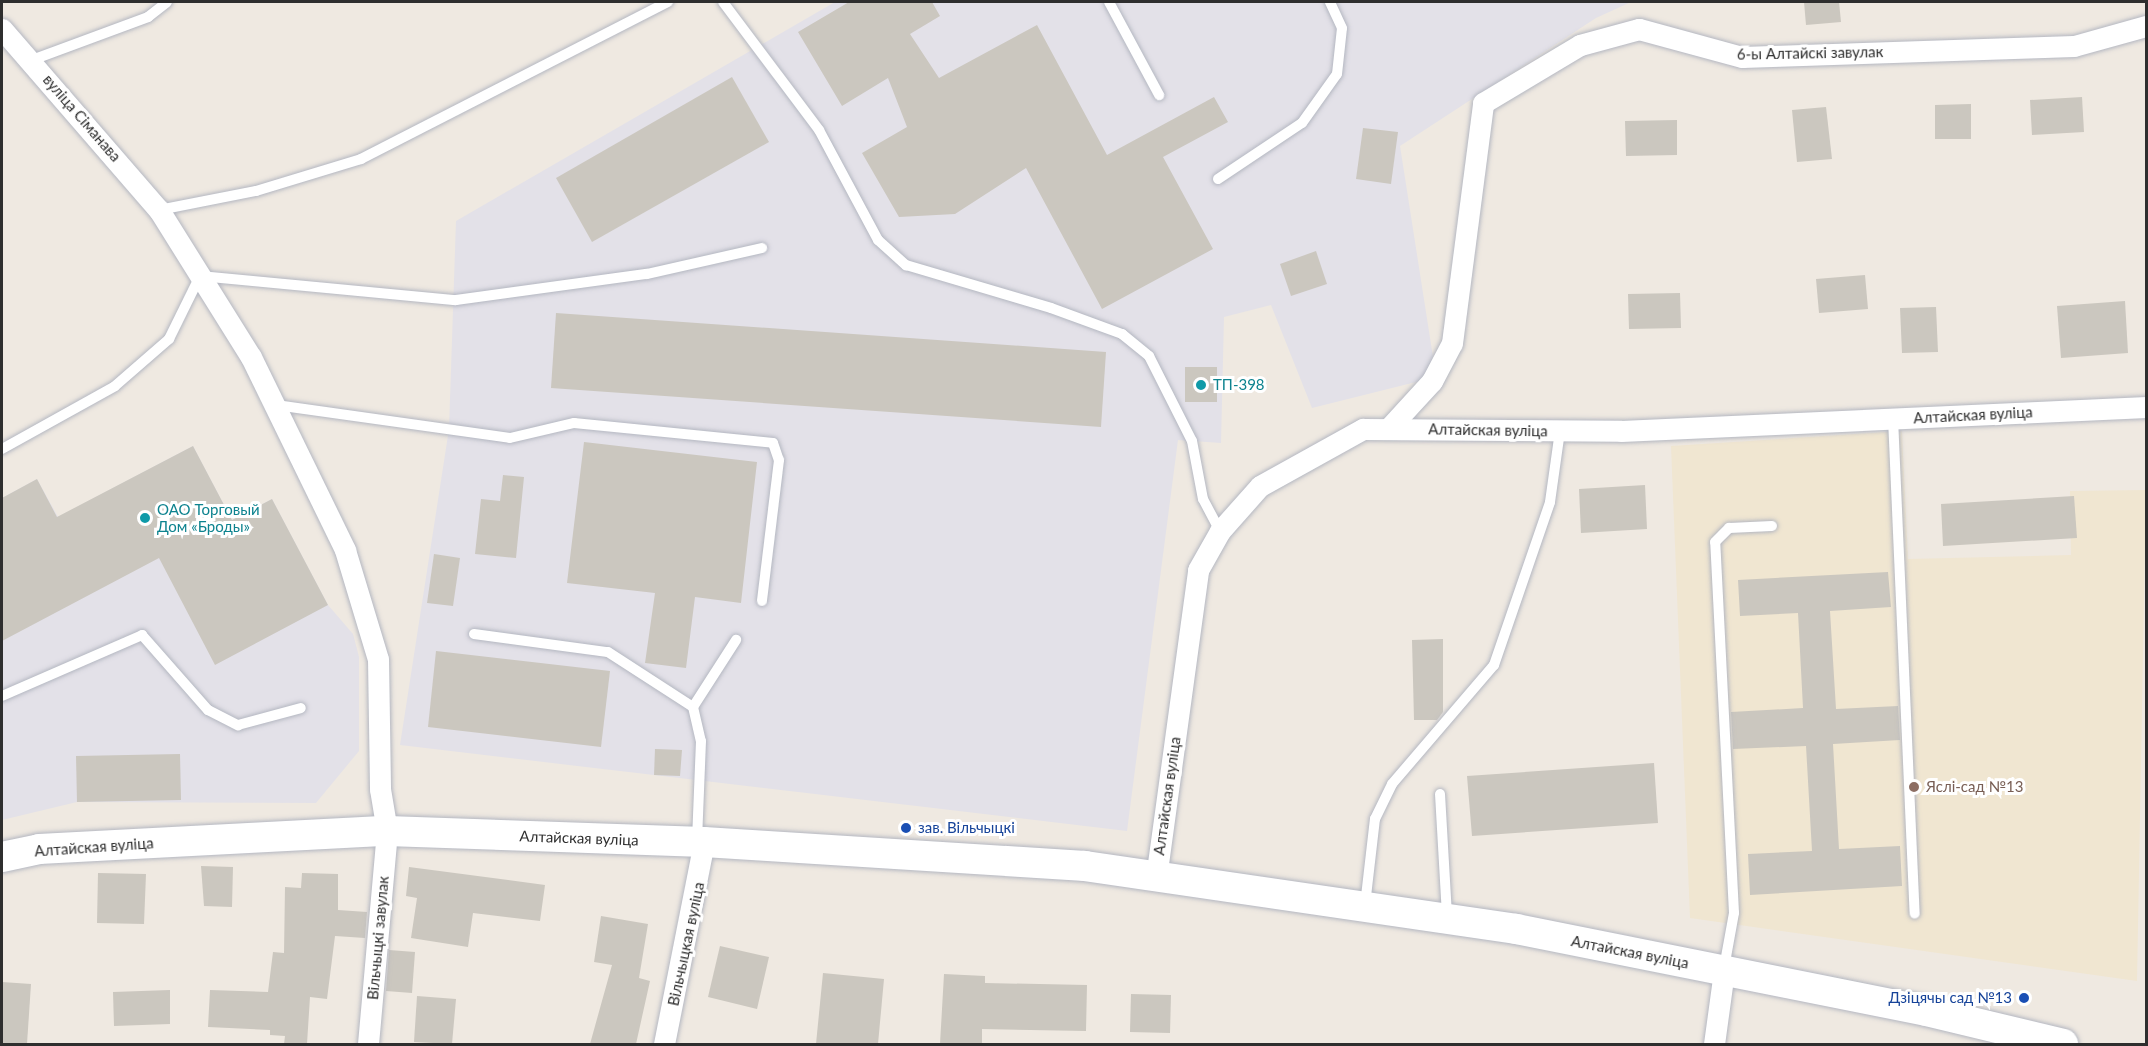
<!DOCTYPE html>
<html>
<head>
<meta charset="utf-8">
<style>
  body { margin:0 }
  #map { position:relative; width:2148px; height:1046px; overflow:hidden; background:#efe9e1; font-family:Lato,sans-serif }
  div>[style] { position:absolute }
  .industrial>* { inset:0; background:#e3e1e8 }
  .education>* { inset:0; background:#f0e6d1 }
  .building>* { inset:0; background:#cbc7bf }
  .roads { filter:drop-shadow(0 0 2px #b4b7c1) drop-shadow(0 0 2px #b4b7c1) }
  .service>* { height:10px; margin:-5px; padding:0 5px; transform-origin:5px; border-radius:5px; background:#fff }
  .minor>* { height:21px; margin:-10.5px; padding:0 10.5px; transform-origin:10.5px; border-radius:10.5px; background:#fff }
  .secondary>* { height:30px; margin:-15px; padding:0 15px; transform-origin:15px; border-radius:15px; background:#fff }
  .dots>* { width:16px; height:16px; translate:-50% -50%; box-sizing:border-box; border:3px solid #fff; border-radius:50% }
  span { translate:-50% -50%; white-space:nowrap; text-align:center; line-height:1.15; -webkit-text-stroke:6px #fff; paint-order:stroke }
  .street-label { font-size:15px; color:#2e2e2e }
  .culture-label { font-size:15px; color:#0d838f }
  .left { translate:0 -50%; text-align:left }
  .education-label { font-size:15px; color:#785e54 }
  .transit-label { font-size:15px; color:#164399 }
  .right { translate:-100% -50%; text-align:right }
  .frame { position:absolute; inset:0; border:3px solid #2e2e2e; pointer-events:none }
</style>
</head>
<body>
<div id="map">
  <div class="industrial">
    <i style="clip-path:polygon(835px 2px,1631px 2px,1596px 18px,1400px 146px,1433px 357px,1424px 380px,1312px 408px,1271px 305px,1224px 317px,1221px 443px,1178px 440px,1127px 831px,400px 745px,449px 429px,456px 221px)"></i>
    <i style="clip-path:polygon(193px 446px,232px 520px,272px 499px,328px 605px,353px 634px,359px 657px,359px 751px,316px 803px,77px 802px,2px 820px,2px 498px,37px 479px,58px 517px)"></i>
  </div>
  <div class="education">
    <i style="clip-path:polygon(1902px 431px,1908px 559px,2071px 555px,2070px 491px,2146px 490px,2137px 981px,1690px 918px,1671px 446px)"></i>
  </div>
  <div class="building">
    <i style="clip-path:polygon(849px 2px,932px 2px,940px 16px,910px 34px,939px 78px,1037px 25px,1107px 155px,1214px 97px,1228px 122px,1163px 157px,1213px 249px,1102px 309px,1026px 168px,955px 214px,899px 217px,862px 153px,907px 127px,888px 78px,842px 106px,798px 32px)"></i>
    <i style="clip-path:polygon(1804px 2px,1839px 2px,1841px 22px,1806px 25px)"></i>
    <i style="clip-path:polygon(732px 77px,769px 142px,592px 242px,556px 178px)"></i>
    <i style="clip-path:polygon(2082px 97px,2084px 132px,2032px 135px,2030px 100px)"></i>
    <i style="clip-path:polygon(1971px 104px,1971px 139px,1935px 139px,1935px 105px)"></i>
    <i style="clip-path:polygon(1826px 107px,1832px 159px,1797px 162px,1792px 110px)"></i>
    <i style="clip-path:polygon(1677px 120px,1677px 155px,1626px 156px,1625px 121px)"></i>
    <i style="clip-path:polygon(1363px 128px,1398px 132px,1391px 184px,1356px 179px)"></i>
    <i style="clip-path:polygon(1316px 251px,1327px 284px,1291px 296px,1280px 264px)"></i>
    <i style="clip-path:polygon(1865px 275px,1868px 309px,1819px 313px,1816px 279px)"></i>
    <i style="clip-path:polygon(1680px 293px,1681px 328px,1629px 329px,1628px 294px)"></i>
    <i style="clip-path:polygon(2125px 301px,2128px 353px,2061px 358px,2057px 306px)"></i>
    <i style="clip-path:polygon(1936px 307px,1938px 352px,1902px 353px,1900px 308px)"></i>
    <i style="clip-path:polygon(556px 313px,1106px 352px,1101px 427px,551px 388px)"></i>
    <i style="clip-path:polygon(1185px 367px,1217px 367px,1217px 402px,1185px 402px)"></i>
    <i style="clip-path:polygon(584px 442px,757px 462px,741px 603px,695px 597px,686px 668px,645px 663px,655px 593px,567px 583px)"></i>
    <i style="clip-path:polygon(193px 446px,232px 520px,272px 499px,328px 605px,215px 665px,159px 558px,2px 641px,2px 498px,37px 479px,57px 517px)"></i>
    <i style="clip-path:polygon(503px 475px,524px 477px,516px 558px,475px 554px,481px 499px,500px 501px)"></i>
    <i style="clip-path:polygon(1645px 485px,1647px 529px,1581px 533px,1579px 489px)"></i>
    <i style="clip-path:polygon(2074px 496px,2077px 538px,1943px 546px,1941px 504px)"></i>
    <i style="clip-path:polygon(434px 554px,460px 558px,453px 606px,427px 603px)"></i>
    <i style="clip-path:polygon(1888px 572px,1891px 607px,1830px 611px,1836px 709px,1898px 706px,1900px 740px,1833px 744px,1839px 849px,1900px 846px,1902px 886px,1750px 895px,1748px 854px,1812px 851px,1806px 746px,1733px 749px,1731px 712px,1803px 708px,1798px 613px,1740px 616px,1738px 580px)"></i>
    <i style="clip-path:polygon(1443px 639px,1443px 712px,1437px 720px,1414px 720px,1412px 640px)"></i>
    <i style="clip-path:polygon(436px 651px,610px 671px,601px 747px,428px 727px)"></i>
    <i style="clip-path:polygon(655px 749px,682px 750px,680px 776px,654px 775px)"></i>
    <i style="clip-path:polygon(180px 754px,181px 800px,77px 802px,76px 756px)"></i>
    <i style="clip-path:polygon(1654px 763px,1658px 823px,1472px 836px,1467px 776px)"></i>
    <i style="clip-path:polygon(201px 866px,233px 867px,232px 907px,204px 906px)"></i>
    <i style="clip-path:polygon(409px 867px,545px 885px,540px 921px,473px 913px,468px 947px,411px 938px,417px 898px,406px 896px)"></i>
    <i style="clip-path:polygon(98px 873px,146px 874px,144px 924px,97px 923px)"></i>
    <i style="clip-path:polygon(302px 873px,338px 874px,338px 910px,367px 912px,365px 938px,335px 936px,327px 999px,310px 997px,307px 1044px,284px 1044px,285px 1036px,270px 1035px,270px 1030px,208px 1027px,210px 990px,268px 992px,273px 952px,284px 953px,285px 887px,301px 888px)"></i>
    <i style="clip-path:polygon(601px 916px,648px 924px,639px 978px,650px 981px,636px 1044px,590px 1044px,612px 965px,594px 962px)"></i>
    <i style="clip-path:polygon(720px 946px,769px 957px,757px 1009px,708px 997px)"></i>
    <i style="clip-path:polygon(389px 950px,415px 952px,412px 993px,386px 991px)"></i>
    <i style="clip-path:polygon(823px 973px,884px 979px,878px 1044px,816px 1044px)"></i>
    <i style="clip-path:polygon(944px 974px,985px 976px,985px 983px,1087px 985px,1086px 1031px,982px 1029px,982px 1044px,940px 1044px)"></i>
    <i style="clip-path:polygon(2px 982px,31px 984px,27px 1044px,2px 1044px)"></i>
    <i style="clip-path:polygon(170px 990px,170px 1024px,114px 1026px,113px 992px)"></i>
    <i style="clip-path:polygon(1131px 994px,1171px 995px,1170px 1033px,1130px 1032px)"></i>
    <i style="clip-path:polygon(417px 996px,456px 999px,452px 1044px,414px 1042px)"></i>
  </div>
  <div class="roads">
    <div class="service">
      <i style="left:723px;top:2px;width:160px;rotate:53.1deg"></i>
      <i style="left:819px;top:130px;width:125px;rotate:61.8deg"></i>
      <i style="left:878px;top:240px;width:38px;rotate:42deg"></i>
      <i style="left:906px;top:265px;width:151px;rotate:16.5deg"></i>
      <i style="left:1051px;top:308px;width:76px;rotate:20.1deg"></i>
      <i style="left:1122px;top:334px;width:35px;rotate:39deg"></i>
      <i style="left:1149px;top:356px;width:95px;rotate:63.2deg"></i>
      <i style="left:1192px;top:441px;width:59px;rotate:79.3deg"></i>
      <i style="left:1203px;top:499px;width:36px;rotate:62deg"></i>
      <i style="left:1109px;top:2px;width:106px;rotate:61.7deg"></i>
      <i style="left:32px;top:60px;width:124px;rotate:-20.3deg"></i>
      <i style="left:148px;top:17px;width:24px;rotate:-38deg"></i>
      <i style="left:1218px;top:179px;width:101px;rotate:-33.7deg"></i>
      <i style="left:1302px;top:123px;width:60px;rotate:-54.5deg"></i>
      <i style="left:1337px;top:74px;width:46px;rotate:-83.8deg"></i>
      <i style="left:1342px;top:28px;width:29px;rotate:-115deg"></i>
      <i style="left:159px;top:210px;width:99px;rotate:-11.1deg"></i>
      <i style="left:256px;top:191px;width:110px;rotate:-16.9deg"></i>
      <i style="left:361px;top:159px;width:345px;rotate:-27.1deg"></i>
      <i style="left:276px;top:405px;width:236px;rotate:8deg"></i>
      <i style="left:510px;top:438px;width:66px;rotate:-13.2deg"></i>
      <i style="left:574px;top:423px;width:200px;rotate:5.7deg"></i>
      <i style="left:773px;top:443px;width:18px;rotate:71deg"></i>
      <i style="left:779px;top:460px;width:142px;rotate:96.9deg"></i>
      <i style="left:1893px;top:418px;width:496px;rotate:87.5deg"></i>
      <i style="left:2px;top:449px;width:129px;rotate:-29.1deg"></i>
      <i style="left:115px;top:386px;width:72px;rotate:-41deg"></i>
      <i style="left:169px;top:339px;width:70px;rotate:-63.8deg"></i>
      <i style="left:200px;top:276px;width:257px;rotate:5.4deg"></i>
      <i style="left:456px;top:300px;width:193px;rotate:-7.8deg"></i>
      <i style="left:647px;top:274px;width:118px;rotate:-12.7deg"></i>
      <i style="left:474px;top:634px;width:135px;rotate:7.7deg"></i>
      <i style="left:608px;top:652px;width:101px;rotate:32.9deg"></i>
      <i style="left:693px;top:707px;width:35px;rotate:77deg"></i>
      <i style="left:701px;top:741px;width:99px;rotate:92.3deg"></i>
      <i style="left:2px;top:696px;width:153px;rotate:-23.5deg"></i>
      <i style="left:142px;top:635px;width:100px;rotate:48.7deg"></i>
      <i style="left:208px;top:710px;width:34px;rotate:27deg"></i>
      <i style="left:238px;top:725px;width:65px;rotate:-15.1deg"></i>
      <i style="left:693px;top:707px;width:80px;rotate:-57.3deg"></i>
      <i style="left:1440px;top:794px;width:122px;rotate:86.7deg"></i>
      <i style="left:1365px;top:905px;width:87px;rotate:-83.4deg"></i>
      <i style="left:1375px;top:819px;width:39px;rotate:-64deg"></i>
      <i style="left:1392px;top:784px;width:157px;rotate:-49.4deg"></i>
      <i style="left:1494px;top:665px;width:172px;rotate:-71deg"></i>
      <i style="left:1550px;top:502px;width:72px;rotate:-82deg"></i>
      <i style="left:1724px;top:968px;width:56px;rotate:-79.7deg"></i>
      <i style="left:1734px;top:913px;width:371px;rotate:-92.9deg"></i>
      <i style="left:1715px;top:542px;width:20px;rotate:-45deg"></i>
      <i style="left:1729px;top:528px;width:43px;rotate:-2.7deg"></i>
    </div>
    <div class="minor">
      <i style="left:2px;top:29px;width:240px;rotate:49.1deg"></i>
      <i style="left:159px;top:210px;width:173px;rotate:58deg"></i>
      <i style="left:251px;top:357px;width:215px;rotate:64deg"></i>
      <i style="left:345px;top:550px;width:114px;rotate:73.2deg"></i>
      <i style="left:378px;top:659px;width:130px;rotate:89.1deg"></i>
      <i style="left:380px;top:789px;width:43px;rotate:80.5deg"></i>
      <i style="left:387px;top:831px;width:214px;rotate:95.1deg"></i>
      <i style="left:1388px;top:429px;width:65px;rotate:-47.5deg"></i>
      <i style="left:1432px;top:381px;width:43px;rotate:-62.2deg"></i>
      <i style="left:1452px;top:343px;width:242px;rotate:-82.6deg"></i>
      <i style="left:1483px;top:103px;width:113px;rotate:-30.9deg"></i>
      <i style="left:1580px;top:45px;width:61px;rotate:-15.2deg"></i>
      <i style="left:1639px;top:29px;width:107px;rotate:15.2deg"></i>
      <i style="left:1742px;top:57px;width:332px;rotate:-1.9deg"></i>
      <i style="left:2074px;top:46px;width:75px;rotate:-15.5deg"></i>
      <i style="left:1156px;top:878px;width:311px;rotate:-82.2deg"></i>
      <i style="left:1198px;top:570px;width:45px;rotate:-60.6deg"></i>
      <i style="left:1220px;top:531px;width:60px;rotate:-48.4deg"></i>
      <i style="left:1260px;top:486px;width:118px;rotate:-29deg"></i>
      <i style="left:1363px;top:429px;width:258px;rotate:0.4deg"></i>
      <i style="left:1621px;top:431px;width:526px;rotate:-2.62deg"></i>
      <i style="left:664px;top:1044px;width:206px;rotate:-78.8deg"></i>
      <i style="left:1714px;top:1044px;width:74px;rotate:-82.2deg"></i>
    </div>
    <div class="secondary">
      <i style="left:2px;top:857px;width:38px;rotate:-12deg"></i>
      <i style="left:39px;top:849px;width:348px;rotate:-3deg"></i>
      <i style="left:387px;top:831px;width:317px;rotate:2deg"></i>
      <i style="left:704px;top:842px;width:382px;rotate:3.6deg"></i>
      <i style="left:1085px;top:866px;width:436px;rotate:8.3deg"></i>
      <i style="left:1516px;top:929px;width:418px;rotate:11.3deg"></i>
      <i style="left:1926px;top:1011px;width:141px;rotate:13.5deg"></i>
    </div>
  </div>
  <div class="dots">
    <i style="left:1201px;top:385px;background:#0f9aa8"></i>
    <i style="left:145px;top:518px;background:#0f9aa8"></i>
    <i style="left:1914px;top:787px;background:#8d6e63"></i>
    <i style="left:906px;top:828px;background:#1a4fb4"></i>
    <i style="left:2024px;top:998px;background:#1a4fb4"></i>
  </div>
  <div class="street-label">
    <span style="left:1810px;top:53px;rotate:-1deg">6-ы Алтайскі завулак</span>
    <span style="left:82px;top:118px;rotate:49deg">вуліца Сіманава</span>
    <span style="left:1973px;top:415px;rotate:-3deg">Алтайская вуліца</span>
    <span style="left:1488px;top:430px;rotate:1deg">Алтайская вуліца</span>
    <span style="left:1167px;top:796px;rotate:-82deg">Алтайская вуліца</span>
    <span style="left:579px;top:838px;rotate:2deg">Алтайская вуліца</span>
    <span style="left:94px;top:847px;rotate:-4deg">Алтайская вуліца</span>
    <span style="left:378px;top:938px;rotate:-85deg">Вільчыцкі завулак</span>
    <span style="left:686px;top:944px;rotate:-78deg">Вільчыцкая вуліца</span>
    <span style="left:1630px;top:952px;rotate:11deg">Алтайская вуліца</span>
  </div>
  <div class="culture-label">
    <span class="left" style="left:1213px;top:385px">ТП-398</span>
    <span class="left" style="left:157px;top:518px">ОАО Торговый<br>Дом «Броды»</span>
  </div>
  <div class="education-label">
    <span class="left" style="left:1926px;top:787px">Яслі-сад №13</span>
  </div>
  <div class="transit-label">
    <span class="left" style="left:918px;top:828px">зав. Вільчыцкі</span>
    <span class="right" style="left:2012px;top:998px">Дзіцячы сад №13</span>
  </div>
  <div class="frame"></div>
</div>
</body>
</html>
